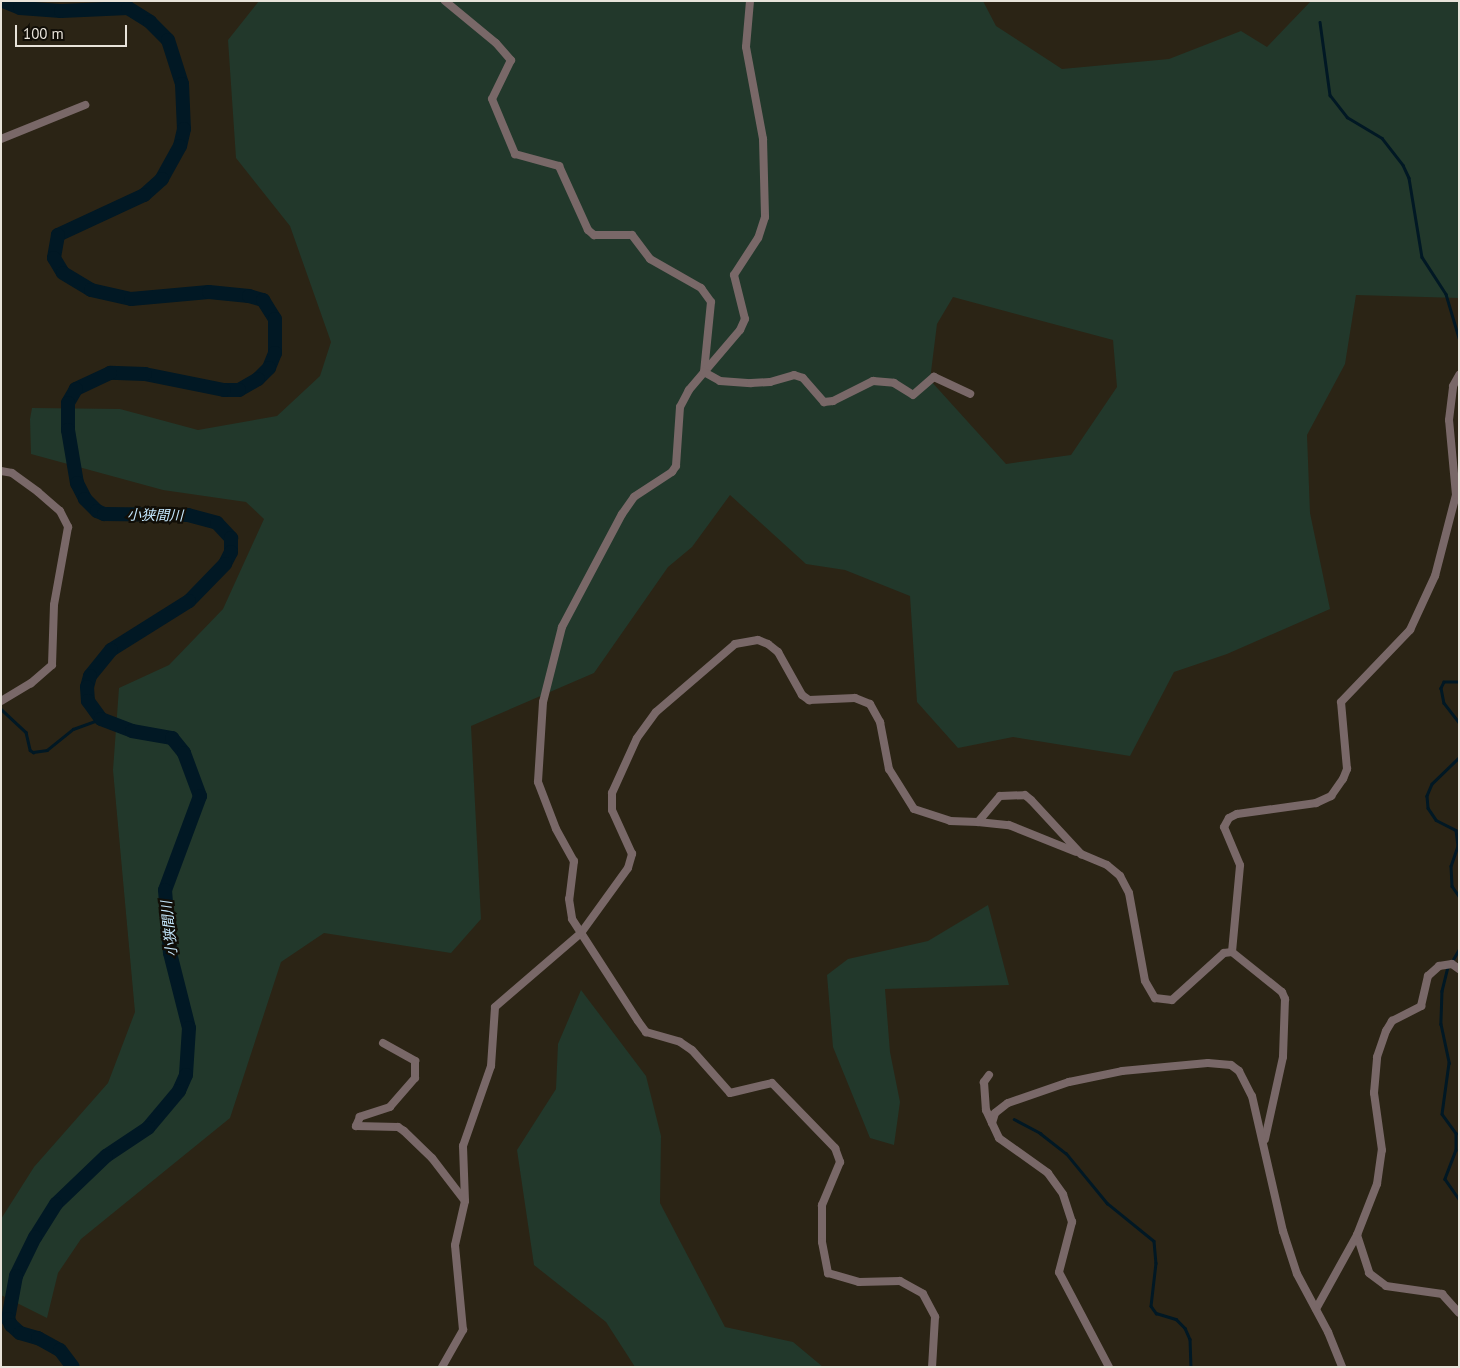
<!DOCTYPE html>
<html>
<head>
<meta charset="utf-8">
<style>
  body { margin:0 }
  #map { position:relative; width:1460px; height:1368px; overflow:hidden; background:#2b2415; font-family:"PT Sans","Noto Sans JP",sans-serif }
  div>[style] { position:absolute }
  .green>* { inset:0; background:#22382b }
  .stream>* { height:2.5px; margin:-1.25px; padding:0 1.25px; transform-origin:1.25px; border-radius:1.25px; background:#011824 }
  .river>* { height:14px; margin:-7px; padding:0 7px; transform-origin:7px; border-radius:7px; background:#011824 }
  .minor>* { height:8px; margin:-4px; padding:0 4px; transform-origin:4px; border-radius:4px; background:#796868 }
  span { translate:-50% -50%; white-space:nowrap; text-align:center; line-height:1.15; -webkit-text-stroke:4.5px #110e07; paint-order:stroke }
  .water-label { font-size:14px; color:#c5e8fe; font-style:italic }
  .frame { position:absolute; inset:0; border:2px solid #e8e3da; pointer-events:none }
  .scale { position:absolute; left:15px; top:25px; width:112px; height:22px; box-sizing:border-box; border:2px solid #e8e3da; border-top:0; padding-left:6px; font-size:15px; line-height:18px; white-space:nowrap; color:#e8e3da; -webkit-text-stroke:4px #110e07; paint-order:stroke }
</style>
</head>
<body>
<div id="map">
  <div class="green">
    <i style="clip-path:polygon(evenodd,259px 1px,983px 1px,996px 26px,1062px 69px,1169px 59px,1241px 31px,1267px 47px,1311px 1px,1459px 1px,1459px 298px,1356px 295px,1345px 364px,1307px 435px,1310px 513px,1330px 609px,1227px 654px,1174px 672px,1130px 756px,1013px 737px,958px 748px,917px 702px,910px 596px,845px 570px,806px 564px,730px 495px,692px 547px,668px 567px,594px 673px,471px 726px,481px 919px,451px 953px,324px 933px,281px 962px,230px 1118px,81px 1239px,58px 1273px,47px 1318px,1px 1295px,1px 1219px,34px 1167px,108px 1083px,135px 1012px,113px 770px,119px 688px,169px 665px,223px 609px,264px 519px,246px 502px,163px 490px,31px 454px,30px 419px,32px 408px,120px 409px,198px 430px,277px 416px,320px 376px,331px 342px,290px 226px,236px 158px,228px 40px,259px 1px,953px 297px,1113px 340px,1117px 387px,1071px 455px,1006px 464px,930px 380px,937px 324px,953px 297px)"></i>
    <i style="clip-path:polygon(988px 905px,1009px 985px,885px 989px,890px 1052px,900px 1102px,894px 1145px,870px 1138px,833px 1047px,827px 975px,848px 959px,928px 941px)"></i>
    <i style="clip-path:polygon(581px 990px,646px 1076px,661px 1136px,660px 1203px,725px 1327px,793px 1342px,823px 1367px,635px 1367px,606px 1322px,534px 1265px,517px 1150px,556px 1089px,558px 1044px)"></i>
  </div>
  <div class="stream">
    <i style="left:1320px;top:22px;width:74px;rotate:82.2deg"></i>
    <i style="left:1330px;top:95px;width:28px;rotate:52deg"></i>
    <i style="left:1347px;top:117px;width:41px;rotate:31deg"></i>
    <i style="left:1382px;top:138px;width:34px;rotate:52deg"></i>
    <i style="left:1403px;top:165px;width:14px;rotate:65deg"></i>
    <i style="left:1409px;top:178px;width:80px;rotate:80.7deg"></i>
    <i style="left:1422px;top:257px;width:44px;rotate:57deg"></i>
    <i style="left:1446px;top:294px;width:46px;rotate:73.5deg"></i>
    <i style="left:1459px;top:682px;width:15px;rotate:180deg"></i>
    <i style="left:1444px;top:682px;width:7px;rotate:117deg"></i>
    <i style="left:1441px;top:688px;width:15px;rotate:79deg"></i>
    <i style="left:1444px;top:703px;width:24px;rotate:52deg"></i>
    <i style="left:1px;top:709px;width:34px;rotate:43deg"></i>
    <i style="left:26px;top:732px;width:18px;rotate:77deg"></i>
    <i style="left:30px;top:750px;width:4px;rotate:34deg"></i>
    <i style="left:33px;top:752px;width:14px;rotate:-8deg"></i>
    <i style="left:47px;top:750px;width:33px;rotate:-39deg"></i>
    <i style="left:73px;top:729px;width:30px;rotate:-20deg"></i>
    <i style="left:1459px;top:758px;width:37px;rotate:136deg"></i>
    <i style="left:1432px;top:784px;width:13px;rotate:113deg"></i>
    <i style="left:1427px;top:796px;width:12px;rotate:85deg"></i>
    <i style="left:1428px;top:808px;width:14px;rotate:56deg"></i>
    <i style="left:1436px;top:820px;width:22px;rotate:27deg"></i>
    <i style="left:1456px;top:830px;width:16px;rotate:83deg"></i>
    <i style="left:1458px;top:846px;width:21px;rotate:109deg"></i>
    <i style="left:1451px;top:866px;width:20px;rotate:87deg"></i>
    <i style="left:1452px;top:886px;width:12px;rotate:55deg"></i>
    <i style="left:1451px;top:963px;width:16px;rotate:-60deg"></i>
    <i style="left:1448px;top:967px;width:25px;rotate:104deg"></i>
    <i style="left:1442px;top:991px;width:33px;rotate:92deg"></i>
    <i style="left:1441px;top:1024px;width:40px;rotate:78deg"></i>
    <i style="left:1449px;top:1063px;width:51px;rotate:97.8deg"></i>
    <i style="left:1442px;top:1114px;width:24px;rotate:54deg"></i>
    <i style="left:1456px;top:1133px;width:17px;rotate:90deg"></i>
    <i style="left:1456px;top:1150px;width:31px;rotate:111deg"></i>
    <i style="left:1445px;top:1179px;width:24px;rotate:55deg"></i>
    <i style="left:1014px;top:1119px;width:30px;rotate:28deg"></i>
    <i style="left:1040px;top:1133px;width:33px;rotate:38deg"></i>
    <i style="left:1066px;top:1153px;width:65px;rotate:50.6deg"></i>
    <i style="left:1107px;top:1203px;width:60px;rotate:39deg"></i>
    <i style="left:1154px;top:1241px;width:22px;rotate:85deg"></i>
    <i style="left:1156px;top:1263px;width:43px;rotate:96.6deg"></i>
    <i style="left:1151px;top:1306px;width:9px;rotate:54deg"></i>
    <i style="left:1156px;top:1313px;width:21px;rotate:17deg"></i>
    <i style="left:1176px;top:1319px;width:13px;rotate:45deg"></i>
    <i style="left:1185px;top:1328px;width:12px;rotate:66deg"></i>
    <i style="left:1190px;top:1339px;width:28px;rotate:88deg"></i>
  </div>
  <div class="river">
    <i style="left:3px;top:1px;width:18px;rotate:22deg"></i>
    <i style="left:20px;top:8px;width:41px;rotate:4.2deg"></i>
    <i style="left:61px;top:11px;width:67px;rotate:-2.6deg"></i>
    <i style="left:128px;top:8px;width:26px;rotate:32deg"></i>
    <i style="left:150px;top:22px;width:25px;rotate:45deg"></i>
    <i style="left:168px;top:40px;width:46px;rotate:72.3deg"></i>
    <i style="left:182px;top:84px;width:45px;rotate:87.5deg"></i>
    <i style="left:184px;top:129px;width:17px;rotate:103deg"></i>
    <i style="left:180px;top:146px;width:38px;rotate:119deg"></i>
    <i style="left:162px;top:179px;width:24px;rotate:138deg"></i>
    <i style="left:144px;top:195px;width:95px;rotate:155.1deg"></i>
    <i style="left:58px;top:235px;width:23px;rotate:100deg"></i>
    <i style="left:54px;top:258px;width:17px;rotate:59deg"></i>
    <i style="left:63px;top:273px;width:33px;rotate:31deg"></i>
    <i style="left:91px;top:290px;width:41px;rotate:12.7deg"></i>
    <i style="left:131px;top:299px;width:78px;rotate:-5.1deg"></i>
    <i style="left:209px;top:292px;width:40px;rotate:5.7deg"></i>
    <i style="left:249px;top:296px;width:15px;rotate:16deg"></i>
    <i style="left:263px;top:300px;width:22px;rotate:58deg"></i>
    <i style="left:275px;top:319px;width:34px;rotate:90deg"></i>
    <i style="left:275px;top:353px;width:16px;rotate:112deg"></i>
    <i style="left:269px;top:368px;width:16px;rotate:135deg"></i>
    <i style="left:258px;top:379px;width:22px;rotate:150deg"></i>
    <i style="left:239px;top:390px;width:15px;rotate:180deg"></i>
    <i style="left:224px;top:390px;width:81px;rotate:-168.6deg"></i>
    <i style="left:145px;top:374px;width:35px;rotate:-178deg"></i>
    <i style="left:110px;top:373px;width:38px;rotate:155deg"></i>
    <i style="left:76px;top:389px;width:16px;rotate:120deg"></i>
    <i style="left:68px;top:403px;width:27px;rotate:90deg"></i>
    <i style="left:68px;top:430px;width:54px;rotate:80.4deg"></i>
    <i style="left:77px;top:483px;width:18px;rotate:63deg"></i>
    <i style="left:85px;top:499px;width:17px;rotate:45deg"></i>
    <i style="left:97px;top:511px;width:8px;rotate:23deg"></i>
    <i style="left:104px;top:514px;width:84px;rotate:0.7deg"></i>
    <i style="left:188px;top:515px;width:30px;rotate:15deg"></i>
    <i style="left:217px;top:523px;width:21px;rotate:47deg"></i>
    <i style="left:231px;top:538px;width:14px;rotate:90deg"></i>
    <i style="left:231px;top:552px;width:13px;rotate:117deg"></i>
    <i style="left:225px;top:564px;width:52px;rotate:134.2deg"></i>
    <i style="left:189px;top:601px;width:92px;rotate:147.9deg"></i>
    <i style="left:111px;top:650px;width:33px;rotate:129deg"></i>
    <i style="left:90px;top:676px;width:11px;rotate:105deg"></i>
    <i style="left:87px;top:687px;width:14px;rotate:86deg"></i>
    <i style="left:88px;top:701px;width:22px;rotate:54deg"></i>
    <i style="left:101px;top:719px;width:33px;rotate:21deg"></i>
    <i style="left:132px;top:731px;width:41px;rotate:9.9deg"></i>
    <i style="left:172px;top:738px;width:19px;rotate:51deg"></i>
    <i style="left:184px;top:753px;width:46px;rotate:69.6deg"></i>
    <i style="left:200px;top:796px;width:100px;rotate:110.4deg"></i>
    <i style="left:165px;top:890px;width:63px;rotate:85.5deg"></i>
    <i style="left:170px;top:953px;width:77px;rotate:75.8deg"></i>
    <i style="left:189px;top:1028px;width:47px;rotate:93.7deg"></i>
    <i style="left:186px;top:1075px;width:17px;rotate:114deg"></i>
    <i style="left:179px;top:1091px;width:48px;rotate:130deg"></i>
    <i style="left:148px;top:1128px;width:50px;rotate:146.3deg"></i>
    <i style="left:106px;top:1156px;width:69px;rotate:136.2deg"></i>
    <i style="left:56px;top:1204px;width:39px;rotate:122deg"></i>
    <i style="left:35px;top:1237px;width:43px;rotate:116deg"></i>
    <i style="left:16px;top:1276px;width:44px;rotate:100.5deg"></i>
    <i style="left:8px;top:1319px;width:7px;rotate:63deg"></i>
    <i style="left:11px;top:1325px;width:12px;rotate:42deg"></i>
    <i style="left:20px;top:1333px;width:19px;rotate:16deg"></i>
    <i style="left:38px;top:1338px;width:25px;rotate:29deg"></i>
    <i style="left:60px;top:1350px;width:21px;rotate:53deg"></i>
  </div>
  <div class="minor">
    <i style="left:445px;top:1px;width:66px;rotate:39.5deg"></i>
    <i style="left:496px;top:43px;width:23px;rotate:49deg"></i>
    <i style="left:511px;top:60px;width:43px;rotate:116deg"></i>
    <i style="left:492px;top:99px;width:60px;rotate:67.3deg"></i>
    <i style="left:515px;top:154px;width:46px;rotate:15.3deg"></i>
    <i style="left:559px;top:166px;width:70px;rotate:65.6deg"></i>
    <i style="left:588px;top:230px;width:8px;rotate:40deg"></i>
    <i style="left:594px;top:235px;width:38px"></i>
    <i style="left:632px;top:235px;width:30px;rotate:53deg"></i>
    <i style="left:650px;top:259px;width:59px;rotate:29.6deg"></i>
    <i style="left:701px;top:288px;width:17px;rotate:54deg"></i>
    <i style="left:711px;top:302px;width:70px;rotate:95.7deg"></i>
    <i style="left:750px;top:1px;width:46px;rotate:95deg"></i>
    <i style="left:746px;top:47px;width:94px;rotate:79.5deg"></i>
    <i style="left:763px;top:139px;width:78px;rotate:88.5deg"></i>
    <i style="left:765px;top:217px;width:22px;rotate:108deg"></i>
    <i style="left:758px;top:238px;width:44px;rotate:123deg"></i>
    <i style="left:734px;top:275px;width:45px;rotate:76deg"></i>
    <i style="left:745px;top:319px;width:12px;rotate:114deg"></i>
    <i style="left:740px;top:330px;width:79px;rotate:130.4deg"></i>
    <i style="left:689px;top:390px;width:19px;rotate:118deg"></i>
    <i style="left:680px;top:407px;width:59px;rotate:93.9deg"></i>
    <i style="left:676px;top:466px;width:7px;rotate:124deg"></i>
    <i style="left:672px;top:472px;width:45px;rotate:146.7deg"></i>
    <i style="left:634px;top:497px;width:21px;rotate:125deg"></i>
    <i style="left:622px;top:514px;width:128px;rotate:118deg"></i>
    <i style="left:562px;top:627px;width:77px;rotate:104.2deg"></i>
    <i style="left:543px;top:702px;width:80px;rotate:93.6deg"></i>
    <i style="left:538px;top:782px;width:50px;rotate:69deg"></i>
    <i style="left:556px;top:829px;width:37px;rotate:61deg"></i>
    <i style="left:574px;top:861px;width:38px;rotate:97deg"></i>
    <i style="left:569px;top:899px;width:20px;rotate:81deg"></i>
    <i style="left:572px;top:919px;width:121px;rotate:57.1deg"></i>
    <i style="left:638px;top:1021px;width:14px;rotate:54deg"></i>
    <i style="left:646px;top:1032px;width:35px;rotate:16deg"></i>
    <i style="left:680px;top:1042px;width:14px;rotate:34deg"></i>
    <i style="left:692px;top:1050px;width:57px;rotate:48.5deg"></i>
    <i style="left:730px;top:1093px;width:43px;rotate:-13.4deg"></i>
    <i style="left:772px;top:1083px;width:91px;rotate:45.9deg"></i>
    <i style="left:835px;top:1148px;width:15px;rotate:70deg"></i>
    <i style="left:840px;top:1162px;width:47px;rotate:112.7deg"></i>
    <i style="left:822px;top:1205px;width:37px;rotate:90deg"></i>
    <i style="left:822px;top:1242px;width:32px;rotate:79deg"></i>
    <i style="left:828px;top:1273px;width:32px;rotate:16deg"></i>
    <i style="left:859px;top:1282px;width:41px;rotate:-1.4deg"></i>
    <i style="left:900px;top:1281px;width:26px;rotate:29deg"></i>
    <i style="left:923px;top:1294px;width:26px;rotate:62deg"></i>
    <i style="left:935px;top:1317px;width:50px;rotate:93.4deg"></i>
    <i style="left:1px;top:139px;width:91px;rotate:-22deg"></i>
    <i style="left:704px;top:372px;width:18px;rotate:29deg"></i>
    <i style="left:720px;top:381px;width:31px;rotate:4deg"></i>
    <i style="left:751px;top:383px;width:19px;rotate:-3deg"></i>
    <i style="left:770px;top:382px;width:25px;rotate:-16deg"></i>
    <i style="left:794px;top:375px;width:9px;rotate:18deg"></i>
    <i style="left:803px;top:378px;width:32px;rotate:49deg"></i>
    <i style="left:824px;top:402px;width:9px;rotate:-6deg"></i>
    <i style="left:833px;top:401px;width:45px;rotate:-26.6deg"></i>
    <i style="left:873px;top:381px;width:21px;rotate:5deg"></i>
    <i style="left:894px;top:383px;width:22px;rotate:32deg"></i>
    <i style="left:913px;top:395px;width:28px;rotate:-41deg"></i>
    <i style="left:934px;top:377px;width:40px;rotate:25deg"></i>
    <i style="left:1px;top:471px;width:11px;rotate:10deg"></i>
    <i style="left:12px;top:473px;width:32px;rotate:36deg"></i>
    <i style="left:38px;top:492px;width:29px;rotate:41deg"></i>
    <i style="left:60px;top:511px;width:18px;rotate:63deg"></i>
    <i style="left:68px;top:527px;width:79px;rotate:100.2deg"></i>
    <i style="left:54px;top:605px;width:60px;rotate:91.9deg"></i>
    <i style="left:52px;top:665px;width:28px;rotate:139deg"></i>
    <i style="left:31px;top:683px;width:35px;rotate:149deg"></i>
    <i style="left:978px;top:822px;width:31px;rotate:6deg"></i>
    <i style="left:1009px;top:825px;width:72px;rotate:21.9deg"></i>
    <i style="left:1232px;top:952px;width:87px;rotate:-84.7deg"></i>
    <i style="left:1240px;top:865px;width:41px;rotate:-112.8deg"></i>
    <i style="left:1224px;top:827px;width:10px;rotate:-61deg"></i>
    <i style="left:1229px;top:818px;width:9px;rotate:-27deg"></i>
    <i style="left:1237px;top:814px;width:80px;rotate:-7.9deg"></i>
    <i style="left:1316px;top:803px;width:17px;rotate:-25deg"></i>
    <i style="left:1331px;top:796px;width:21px;rotate:-55deg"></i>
    <i style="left:1343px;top:779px;width:11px;rotate:-68deg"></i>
    <i style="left:1347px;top:769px;width:67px;rotate:-95.1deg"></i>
    <i style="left:1341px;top:702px;width:100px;rotate:-46.2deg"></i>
    <i style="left:1410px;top:630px;width:60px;rotate:-65.2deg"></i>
    <i style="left:1435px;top:576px;width:84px;rotate:-75.5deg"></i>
    <i style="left:1456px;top:495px;width:75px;rotate:-95.3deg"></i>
    <i style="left:1449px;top:420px;width:34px;rotate:-83deg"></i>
    <i style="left:1453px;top:386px;width:13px;rotate:-61deg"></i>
    <i style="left:1232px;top:952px;width:64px;rotate:38.7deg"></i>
    <i style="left:1282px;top:992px;width:8px;rotate:67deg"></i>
    <i style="left:1285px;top:999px;width:58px;rotate:92deg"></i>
    <i style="left:1283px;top:1057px;width:84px;rotate:102.4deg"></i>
    <i style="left:383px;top:1043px;width:37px;rotate:29deg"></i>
    <i style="left:415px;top:1061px;width:17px;rotate:90deg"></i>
    <i style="left:415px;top:1078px;width:38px;rotate:131deg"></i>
    <i style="left:390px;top:1107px;width:32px;rotate:162deg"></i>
    <i style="left:360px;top:1117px;width:10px;rotate:114deg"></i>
    <i style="left:356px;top:1126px;width:42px;rotate:1.4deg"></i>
    <i style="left:398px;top:1127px;width:7px;rotate:34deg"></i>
    <i style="left:404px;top:1131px;width:39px;rotate:44deg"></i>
    <i style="left:432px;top:1158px;width:54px;rotate:52.5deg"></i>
    <i style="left:989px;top:1075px;width:9px;rotate:126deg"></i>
    <i style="left:984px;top:1082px;width:28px;rotate:86deg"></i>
    <i style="left:986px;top:1110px;width:14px;rotate:65deg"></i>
    <i style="left:1357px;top:1235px;width:40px;rotate:72deg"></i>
    <i style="left:1369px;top:1273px;width:21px;rotate:37deg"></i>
    <i style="left:1386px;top:1286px;width:57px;rotate:8.1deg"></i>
    <i style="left:1442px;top:1294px;width:25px;rotate:48deg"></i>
    <i style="left:1316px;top:1309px;width:85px;rotate:-61deg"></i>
    <i style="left:1357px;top:1235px;width:55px;rotate:-68.6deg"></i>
    <i style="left:1377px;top:1184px;width:34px;rotate:-82deg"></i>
    <i style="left:1382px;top:1150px;width:58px;rotate:-98deg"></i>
    <i style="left:1374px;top:1093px;width:36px;rotate:-85deg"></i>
    <i style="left:1377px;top:1057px;width:28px;rotate:-71deg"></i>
    <i style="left:1386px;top:1031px;width:12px;rotate:-59deg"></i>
    <i style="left:1392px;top:1021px;width:33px;rotate:-27deg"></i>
    <i style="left:1421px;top:1006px;width:31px;rotate:-77deg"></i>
    <i style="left:1428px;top:976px;width:15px;rotate:-42deg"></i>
    <i style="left:1439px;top:966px;width:13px;rotate:-9deg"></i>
    <i style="left:1452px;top:964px;width:9px;rotate:36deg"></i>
    <i style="left:442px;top:1367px;width:43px;rotate:-60.4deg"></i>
    <i style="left:463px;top:1330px;width:85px;rotate:-95.4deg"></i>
    <i style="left:455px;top:1245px;width:45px;rotate:-77.2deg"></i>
    <i style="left:465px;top:1201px;width:55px;rotate:-92.1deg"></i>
    <i style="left:463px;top:1146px;width:85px;rotate:-70.7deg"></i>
    <i style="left:491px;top:1066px;width:59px;rotate:-86.1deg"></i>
    <i style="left:495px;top:1007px;width:113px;rotate:-40.7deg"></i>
    <i style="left:581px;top:933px;width:80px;rotate:-54.1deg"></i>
    <i style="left:628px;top:868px;width:15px;rotate:-74deg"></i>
    <i style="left:632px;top:854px;width:48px;rotate:-114.4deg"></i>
    <i style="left:612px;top:810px;width:17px;rotate:-90deg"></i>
    <i style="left:612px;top:793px;width:60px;rotate:-65.6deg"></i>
    <i style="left:637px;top:738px;width:32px;rotate:-54deg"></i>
    <i style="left:656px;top:712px;width:104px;rotate:-40.7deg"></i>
    <i style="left:735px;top:644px;width:23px;rotate:-10deg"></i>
    <i style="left:758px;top:640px;width:11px;rotate:22deg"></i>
    <i style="left:768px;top:644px;width:13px;rotate:39deg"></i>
    <i style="left:778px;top:652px;width:49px;rotate:60.8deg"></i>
    <i style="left:802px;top:695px;width:9px;rotate:36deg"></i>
    <i style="left:809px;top:700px;width:46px;rotate:-2.5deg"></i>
    <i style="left:855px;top:698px;width:16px;rotate:22deg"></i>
    <i style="left:870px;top:704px;width:21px;rotate:61deg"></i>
    <i style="left:880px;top:722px;width:48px;rotate:79.2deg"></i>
    <i style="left:889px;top:769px;width:47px;rotate:58deg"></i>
    <i style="left:914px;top:809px;width:38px;rotate:18deg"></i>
    <i style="left:950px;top:821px;width:28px;rotate:2deg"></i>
    <i style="left:978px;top:822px;width:34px;rotate:-50deg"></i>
    <i style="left:1000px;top:796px;width:25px;rotate:-2deg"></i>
    <i style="left:1025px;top:795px;width:8px;rotate:40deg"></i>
    <i style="left:1031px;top:800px;width:74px;rotate:47.2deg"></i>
    <i style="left:1081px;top:854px;width:28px;rotate:23deg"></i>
    <i style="left:1107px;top:865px;width:17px;rotate:40deg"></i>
    <i style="left:1120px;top:876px;width:19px;rotate:62deg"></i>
    <i style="left:1129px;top:893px;width:89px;rotate:79.7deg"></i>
    <i style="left:1145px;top:981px;width:20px;rotate:60deg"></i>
    <i style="left:1155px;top:998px;width:17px;rotate:7deg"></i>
    <i style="left:1172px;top:1000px;width:70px;rotate:-42.1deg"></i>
    <i style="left:1224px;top:953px;width:8px;rotate:-7deg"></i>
    <i style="left:1109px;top:1367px;width:107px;rotate:-117.8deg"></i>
    <i style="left:1059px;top:1272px;width:52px;rotate:-75.4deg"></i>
    <i style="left:1072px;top:1222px;width:29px;rotate:-108deg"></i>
    <i style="left:1063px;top:1194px;width:26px;rotate:-126deg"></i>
    <i style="left:1048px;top:1173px;width:60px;rotate:-144.5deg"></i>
    <i style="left:999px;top:1138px;width:17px;rotate:-115deg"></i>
    <i style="left:992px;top:1123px;width:10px;rotate:-73deg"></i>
    <i style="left:995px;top:1113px;width:16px;rotate:-38deg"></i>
    <i style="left:1008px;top:1103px;width:65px;rotate:-19deg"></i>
    <i style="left:1069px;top:1082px;width:54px;rotate:-11.7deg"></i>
    <i style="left:1122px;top:1071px;width:86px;rotate:-5.3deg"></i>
    <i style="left:1208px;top:1063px;width:23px;rotate:5deg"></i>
    <i style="left:1231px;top:1065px;width:10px;rotate:37deg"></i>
    <i style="left:1239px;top:1071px;width:28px;rotate:63deg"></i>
    <i style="left:1252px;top:1096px;width:139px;rotate:77.1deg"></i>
    <i style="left:1283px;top:1231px;width:45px;rotate:72deg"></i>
    <i style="left:1297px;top:1274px;width:66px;rotate:61.9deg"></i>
    <i style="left:1328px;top:1332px;width:38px;rotate:68deg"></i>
  </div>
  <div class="water-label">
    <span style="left:155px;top:515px;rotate:1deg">小狭間川</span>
    <span style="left:169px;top:929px;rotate:-96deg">小狭間川</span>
  </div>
  <div class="frame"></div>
  <div class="scale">100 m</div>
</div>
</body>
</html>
